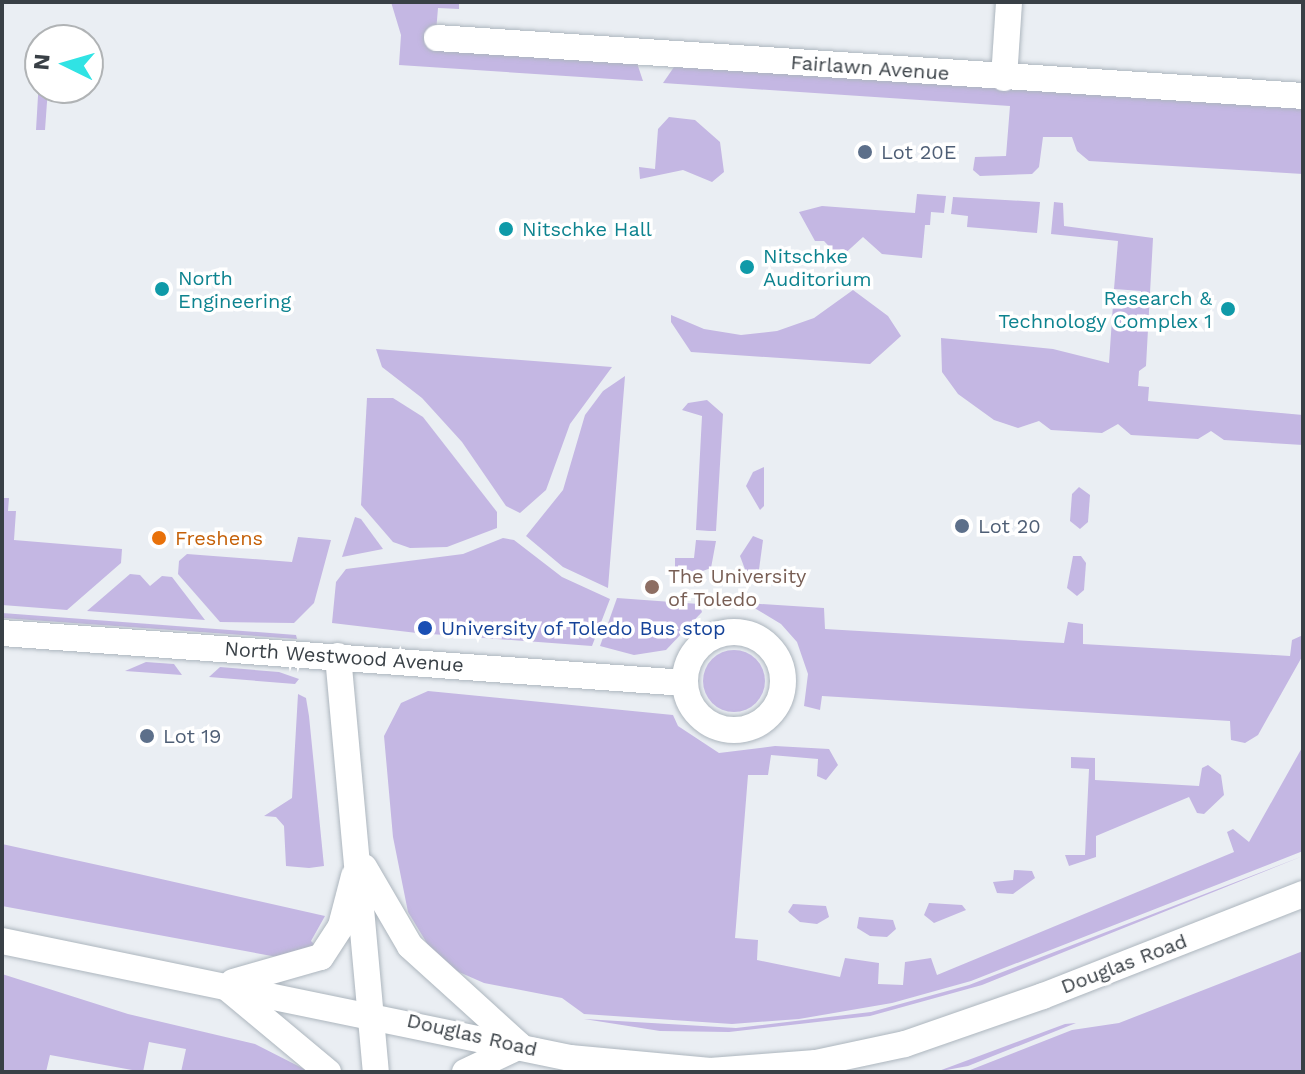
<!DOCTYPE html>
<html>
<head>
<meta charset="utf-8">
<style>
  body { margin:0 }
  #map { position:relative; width:1305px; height:1074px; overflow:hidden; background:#eaeef3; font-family:"Work Sans",sans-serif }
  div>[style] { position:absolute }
  .green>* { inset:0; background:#c4b7e3 }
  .round { border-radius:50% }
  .roads { filter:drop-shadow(0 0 2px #adb6be) drop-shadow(0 0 2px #adb6be) }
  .minor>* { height:26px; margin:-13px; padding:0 13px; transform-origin:13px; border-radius:13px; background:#fff }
  .minor>.ring { margin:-13px; padding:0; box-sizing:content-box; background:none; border:26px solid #fff; border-radius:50% }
  .dots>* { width:22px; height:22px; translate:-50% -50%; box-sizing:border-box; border:4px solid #fff; border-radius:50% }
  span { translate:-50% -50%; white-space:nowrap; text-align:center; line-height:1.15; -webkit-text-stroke:7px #fff; paint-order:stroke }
  .street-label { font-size:20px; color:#394046 }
  .service-label { font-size:20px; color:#4e5e75 }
  .left { translate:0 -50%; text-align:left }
  .culture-label { font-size:20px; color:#0d838f }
  .right { translate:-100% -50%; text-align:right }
  .food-label { font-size:20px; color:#c56008 }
  .education-label { font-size:20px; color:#785e54 }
  .transit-label { font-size:20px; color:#164399 }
  .frame { position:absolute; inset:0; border:4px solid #394046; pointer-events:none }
  .north { position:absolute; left:24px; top:24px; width:80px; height:80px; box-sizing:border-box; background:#fff; border:2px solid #b0b3b5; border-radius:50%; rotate:275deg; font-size:22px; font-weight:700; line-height:32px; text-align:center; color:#394046 }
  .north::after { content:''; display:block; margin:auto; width:28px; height:36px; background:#30e3e4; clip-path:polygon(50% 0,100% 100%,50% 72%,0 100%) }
</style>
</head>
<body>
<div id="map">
  <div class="green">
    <i style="clip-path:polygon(391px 2px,459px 2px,459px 9px,438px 8px,436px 32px,637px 63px,643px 81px,399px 65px,401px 35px)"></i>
    <i style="clip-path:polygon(40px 62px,40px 88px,48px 88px,45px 130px,36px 130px)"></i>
    <i style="clip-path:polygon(674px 67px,1303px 103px,1303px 174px,1089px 161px,1077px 151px,1072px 137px,1043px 137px,1039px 167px,1032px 174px,980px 176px,973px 170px,975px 157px,1006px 156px,1010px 106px,663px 83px)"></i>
    <i style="clip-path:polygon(669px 117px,695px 120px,720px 142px,724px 172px,712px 182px,683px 170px,640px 179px,639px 167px,655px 169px,658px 129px)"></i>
    <i style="clip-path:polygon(917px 194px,946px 196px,944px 213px,931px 212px,930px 225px,925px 225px,922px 258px,882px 254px,863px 237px,840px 258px,824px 241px,815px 241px,799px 212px,822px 206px,915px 213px)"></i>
    <i style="clip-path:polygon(953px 197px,1040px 202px,1037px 233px,967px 227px,968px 216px,951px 214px)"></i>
    <i style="clip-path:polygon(1054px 202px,1063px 203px,1064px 226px,1153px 238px,1146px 366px,1139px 371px,1138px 386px,1149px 387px,1148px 401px,1303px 415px,1303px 445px,1224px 440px,1211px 431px,1198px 439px,1131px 435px,1118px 424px,1102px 433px,1051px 430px,1039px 421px,1018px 428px,994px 420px,958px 394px,942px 372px,941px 338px,1053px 349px,1109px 363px,1113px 304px,1141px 306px,1141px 291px,1114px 289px,1118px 241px,1051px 234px)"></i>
    <i style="clip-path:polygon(853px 290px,888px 316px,901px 336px,870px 364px,691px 352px,671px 322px,671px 315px,704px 329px,741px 335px,777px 331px,814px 318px)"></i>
    <i style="clip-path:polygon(376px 349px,612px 367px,570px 424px,546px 490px,520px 513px,506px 506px,462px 442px,422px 398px,382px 367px)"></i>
    <i style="clip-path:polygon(625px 376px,608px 588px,563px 567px,526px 536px,563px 490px,585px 415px,603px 391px)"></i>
    <i style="clip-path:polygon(367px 398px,393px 398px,423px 417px,497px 512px,497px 528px,447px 547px,410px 548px,393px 542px,361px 505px)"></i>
    <i style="clip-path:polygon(707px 400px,723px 414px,716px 531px,709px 531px,696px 530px,702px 416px,682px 410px,688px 403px)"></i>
    <i style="clip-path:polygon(764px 467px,764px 506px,760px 510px,746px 486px,753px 472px)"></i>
    <i style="clip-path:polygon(1079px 487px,1090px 495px,1088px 522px,1080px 529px,1070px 521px,1072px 494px)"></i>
    <i style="clip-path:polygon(2px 498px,9px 498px,8px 511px,16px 511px,14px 540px,122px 549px,121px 563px,67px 610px,2px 605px)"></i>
    <i style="clip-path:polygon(355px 517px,361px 519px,383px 549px,342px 557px)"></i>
    <i style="clip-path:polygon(753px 536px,763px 540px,758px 577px,746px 572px,740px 556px)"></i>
    <i style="clip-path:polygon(298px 537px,331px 540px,314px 603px,294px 623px,220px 622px,178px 574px,179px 561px,187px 554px,292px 562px)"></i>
    <i style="clip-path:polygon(503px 538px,514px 540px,562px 577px,610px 599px,592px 646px,431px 634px,432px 624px,419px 623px,417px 633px,332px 623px,336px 582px,346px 569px,463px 554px)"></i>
    <i style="clip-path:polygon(696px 540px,716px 541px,711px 568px,697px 573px,675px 567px,675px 558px,694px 558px)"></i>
    <i style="clip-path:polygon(1073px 556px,1081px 556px,1086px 563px,1084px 590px,1077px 596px,1067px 588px)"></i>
    <i style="clip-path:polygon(130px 574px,140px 575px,150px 586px,162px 576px,172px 577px,205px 620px,87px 611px)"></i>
    <i style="clip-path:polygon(617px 598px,699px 604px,702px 612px,666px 650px,634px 655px,600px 646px)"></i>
    <i style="clip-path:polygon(746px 603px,824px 608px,825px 629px,1064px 643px,1068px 622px,1083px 624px,1083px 644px,1290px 656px,1292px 640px,1303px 635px,1303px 655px,1258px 735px,1245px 743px,1231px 740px,1230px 721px,822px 696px,820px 710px,804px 706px,808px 674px,797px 642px,781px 624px)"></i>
    <i style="clip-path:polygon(2px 613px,296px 635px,297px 639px,2px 618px)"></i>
    <i class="round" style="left:703px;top:650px;width:62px;height:62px"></i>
    <i style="clip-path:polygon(146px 662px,174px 664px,182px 675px,125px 671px)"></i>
    <i style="clip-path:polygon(220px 667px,279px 672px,299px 679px,295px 684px,209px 677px)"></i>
    <i style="clip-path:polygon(428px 691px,673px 715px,678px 726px,719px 753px,775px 746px,829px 749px,838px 765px,826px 780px,817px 776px,818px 759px,771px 755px,768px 775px,748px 775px,735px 938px,758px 940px,757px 960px,840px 977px,845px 958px,879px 963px,878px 984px,903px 985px,905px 962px,931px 958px,937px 975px,1234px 852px,1227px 832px,1233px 829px,1249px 842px,1303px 746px,1303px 851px,971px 981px,892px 1003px,799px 1019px,732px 1024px,584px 1014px,562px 998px,484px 983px,452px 969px,431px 950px,408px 912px,393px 837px,384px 736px,401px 703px)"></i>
    <i style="clip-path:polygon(298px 694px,306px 698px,309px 716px,324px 866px,309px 868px,286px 866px,284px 826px,276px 817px,264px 816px,292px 798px)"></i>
    <i style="clip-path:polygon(1071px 757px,1095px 758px,1095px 780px,1199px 786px,1202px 768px,1208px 765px,1221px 775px,1224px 795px,1204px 814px,1197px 813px,1189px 797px,1096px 836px,1096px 857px,1069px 866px,1065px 855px,1085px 855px,1089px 769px,1071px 768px)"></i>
    <i style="clip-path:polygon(2px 844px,139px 874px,325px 916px,311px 941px,315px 945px,288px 959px,2px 906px)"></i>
    <i style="clip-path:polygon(1303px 856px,982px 985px,870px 1016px,729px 1032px,660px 1031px,584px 1019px,736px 1028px,871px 1012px,969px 985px)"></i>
    <i style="clip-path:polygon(1014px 870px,1032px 871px,1035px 878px,1013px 894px,997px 893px,993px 882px,1013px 880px)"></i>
    <i style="clip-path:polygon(929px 903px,962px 905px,966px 910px,934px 923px,924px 915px)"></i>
    <i style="clip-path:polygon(793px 904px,826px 906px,829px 917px,817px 924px,800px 922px,788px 912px)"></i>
    <i style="clip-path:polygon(859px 917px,893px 920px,896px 929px,887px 937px,870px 936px,857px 928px)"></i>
    <i style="clip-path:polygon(1303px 951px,1303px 1072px,965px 1072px,1072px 1030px,1119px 1023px)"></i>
    <i style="clip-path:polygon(2px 974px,128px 1014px,255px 1044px,310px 1072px,181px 1072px,186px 1049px,149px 1042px,143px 1072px,50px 1055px,46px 1072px,2px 1072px)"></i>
    <i style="clip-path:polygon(1076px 1023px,968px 1066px,936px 1072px,1065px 1024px)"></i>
  </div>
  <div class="roads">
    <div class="minor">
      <i style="left:437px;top:38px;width:868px;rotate:3.83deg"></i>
      <i style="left:1004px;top:78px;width:76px;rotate:-86.2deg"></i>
      <i class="ring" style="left:685px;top:632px;width:72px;height:72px"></i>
      <i style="left:2px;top:633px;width:685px;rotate:4.19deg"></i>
      <i style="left:338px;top:656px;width:418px;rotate:84.8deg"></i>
      <i style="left:364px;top:867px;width:91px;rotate:59.8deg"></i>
      <i style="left:410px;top:946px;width:146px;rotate:42.2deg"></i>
      <i style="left:2px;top:941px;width:580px;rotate:11.64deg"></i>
      <i style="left:570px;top:1058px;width:141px;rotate:5.3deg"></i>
      <i style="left:710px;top:1071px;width:106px;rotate:-4.3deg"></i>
      <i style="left:816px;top:1063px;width:91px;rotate:-12.1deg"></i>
      <i style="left:905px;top:1044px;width:146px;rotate:-19.2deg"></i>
      <i style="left:1043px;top:996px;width:279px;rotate:-21.4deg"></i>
      <i style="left:233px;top:982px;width:91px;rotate:-15.9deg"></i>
      <i style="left:321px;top:957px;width:37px;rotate:-57deg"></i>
      <i style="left:341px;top:926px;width:52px;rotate:-75.4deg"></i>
      <i style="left:226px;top:987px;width:133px;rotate:39.8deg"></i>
      <i style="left:465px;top:1072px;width:61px;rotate:-25.3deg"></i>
    </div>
  </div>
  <div class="dots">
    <i style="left:865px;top:152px;background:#5c6f8a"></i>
    <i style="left:506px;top:229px;background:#0f9aa8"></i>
    <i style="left:747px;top:267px;background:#0f9aa8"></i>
    <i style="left:162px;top:289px;background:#0f9aa8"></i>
    <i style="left:1228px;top:309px;background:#0f9aa8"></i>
    <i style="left:962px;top:526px;background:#5c6f8a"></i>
    <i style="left:159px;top:538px;background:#e8710a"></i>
    <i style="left:652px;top:587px;background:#8d6e63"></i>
    <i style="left:425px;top:628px;background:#1a4fb4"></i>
    <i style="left:147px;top:736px;background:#5c6f8a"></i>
  </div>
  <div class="street-label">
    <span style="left:870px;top:68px;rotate:4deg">Fairlawn Avenue</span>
    <span style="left:344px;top:657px;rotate:4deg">North Westwood Avenue</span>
    <span style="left:1124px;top:964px;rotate:-21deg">Douglas Road</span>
    <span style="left:472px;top:1035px;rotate:13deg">Douglas Road</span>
  </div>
  <div class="service-label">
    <span class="left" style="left:881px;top:152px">Lot 20E</span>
    <span class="left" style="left:978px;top:526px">Lot 20</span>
    <span class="left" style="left:163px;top:736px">Lot 19</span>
  </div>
  <div class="culture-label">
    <span class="left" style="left:522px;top:229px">Nitschke Hall</span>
    <span class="left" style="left:763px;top:268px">Nitschke<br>Auditorium</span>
    <span class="left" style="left:178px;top:290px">North<br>Engineering</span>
    <span class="right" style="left:1212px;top:310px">Research &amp;<br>Technology Complex 1</span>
  </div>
  <div class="food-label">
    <span class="left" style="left:175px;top:538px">Freshens</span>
  </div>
  <div class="education-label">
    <span class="left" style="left:668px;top:588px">The University<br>of Toledo</span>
  </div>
  <div class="transit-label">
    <span class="left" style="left:441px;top:628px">University of Toledo Bus stop</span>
  </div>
  <div class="frame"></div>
  <div class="north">N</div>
</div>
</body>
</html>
